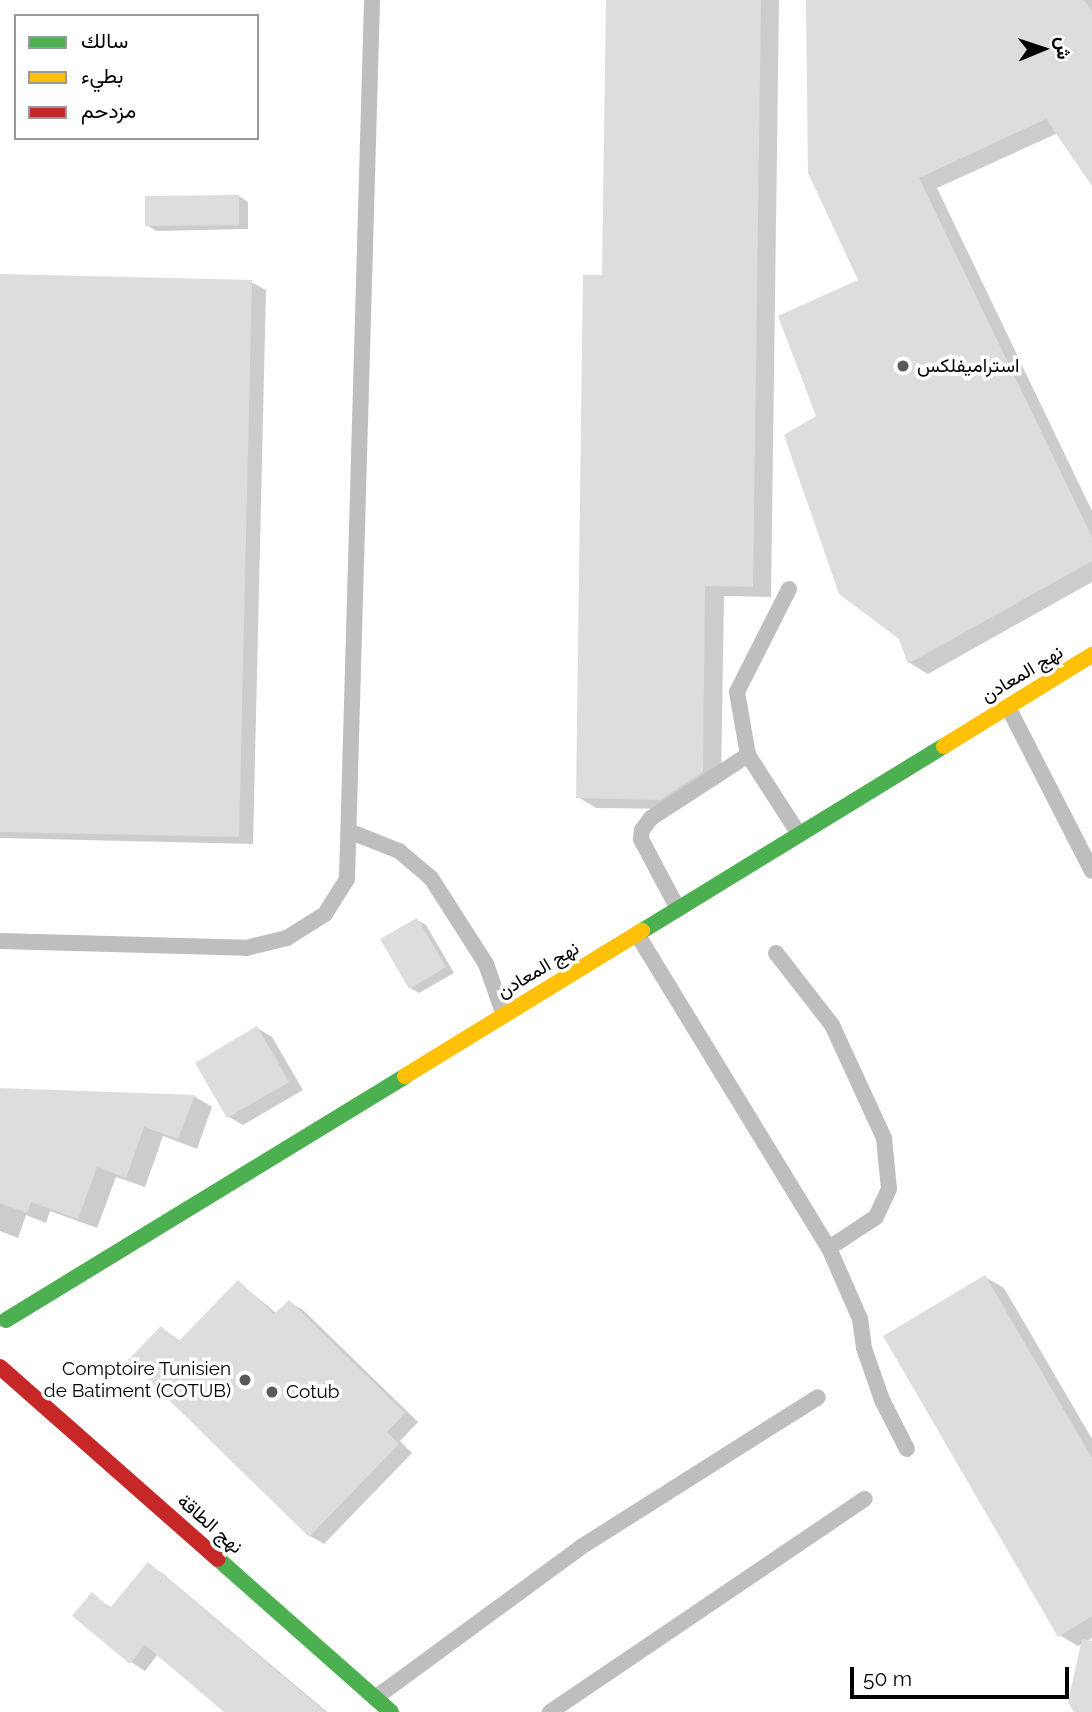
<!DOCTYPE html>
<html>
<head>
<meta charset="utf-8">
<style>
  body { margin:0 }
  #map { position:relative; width:1092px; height:1712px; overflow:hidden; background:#fff; font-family:Raleway,Vazirmatn,sans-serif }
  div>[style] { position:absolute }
  .shadow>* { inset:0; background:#0003 }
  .building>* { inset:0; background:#ddd }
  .lane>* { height:16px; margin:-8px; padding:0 8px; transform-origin:8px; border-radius:8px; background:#bebebe }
  .fast>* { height:16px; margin:-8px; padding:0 8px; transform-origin:8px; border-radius:8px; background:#4caf50 }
  .slow>* { height:16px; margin:-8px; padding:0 8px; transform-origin:8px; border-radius:8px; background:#ffc107 }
  .jam>* { height:16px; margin:-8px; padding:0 8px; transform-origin:8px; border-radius:8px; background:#c62828 }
  .dots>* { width:19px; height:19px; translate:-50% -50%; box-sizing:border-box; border:4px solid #fff; border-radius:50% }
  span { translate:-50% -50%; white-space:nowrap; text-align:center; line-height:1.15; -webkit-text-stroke:7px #fff; paint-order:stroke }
  .poi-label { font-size:19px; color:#000 }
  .left { translate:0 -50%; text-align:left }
  .right { translate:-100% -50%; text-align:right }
  .street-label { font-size:19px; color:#000 }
  .legend { position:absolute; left:14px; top:14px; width:245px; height:126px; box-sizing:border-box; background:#fff; border:2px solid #999; margin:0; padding:9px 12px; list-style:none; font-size:21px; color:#000 }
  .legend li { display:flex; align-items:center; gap:14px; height:35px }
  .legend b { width:35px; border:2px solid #999 }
  .north { position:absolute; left:1008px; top:14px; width:70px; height:70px; -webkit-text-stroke:5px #fff; paint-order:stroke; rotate:88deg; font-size:19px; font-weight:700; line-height:28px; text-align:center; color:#000 }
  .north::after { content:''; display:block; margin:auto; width:24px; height:32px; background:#000; clip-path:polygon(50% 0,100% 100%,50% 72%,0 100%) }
  .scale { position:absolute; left:850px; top:1667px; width:219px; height:32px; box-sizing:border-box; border:4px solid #000; border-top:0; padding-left:9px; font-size:21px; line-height:24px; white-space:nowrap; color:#000; -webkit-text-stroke:5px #fff; paint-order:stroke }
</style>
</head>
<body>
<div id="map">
  <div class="shadow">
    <i style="clip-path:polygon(608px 0,779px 0,771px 597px,724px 596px,721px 782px,679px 809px,596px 808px,578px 797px,604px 277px)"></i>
    <i style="clip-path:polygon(807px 0,1092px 0,1092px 183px,1058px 133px,937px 188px,1092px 511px,1092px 582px,928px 674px,910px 663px,818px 417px,860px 281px)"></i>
    <i style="clip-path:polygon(239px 196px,248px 202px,248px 229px,156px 231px,147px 225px)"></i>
    <i style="clip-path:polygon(0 276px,251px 282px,266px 290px,253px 844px,0 838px)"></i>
    <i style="clip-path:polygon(417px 920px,426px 925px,454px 973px,419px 993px,410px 988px)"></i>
    <i style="clip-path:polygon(257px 1028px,272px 1037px,303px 1090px,243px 1125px,229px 1117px)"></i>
    <i style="clip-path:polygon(0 1090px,194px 1096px,212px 1107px,197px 1149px,163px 1136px,145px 1187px,116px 1177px,97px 1228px,50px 1211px,46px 1223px,26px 1215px,18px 1238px,0 1231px)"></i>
    <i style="clip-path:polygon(985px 1277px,1004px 1288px,1092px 1439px,1092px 1638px,1078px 1646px,1059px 1635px)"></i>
    <i style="clip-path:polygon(239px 1282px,277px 1314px,289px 1302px,303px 1310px,418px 1422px,400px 1441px,412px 1453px,324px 1544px,310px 1536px,162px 1328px,181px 1342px)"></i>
    <i style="clip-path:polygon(148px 1565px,162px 1573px,327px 1712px,227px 1712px,158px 1654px,145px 1671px,131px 1662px,92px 1595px,112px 1608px)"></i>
  </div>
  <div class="building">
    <i style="clip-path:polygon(606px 0,761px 0,753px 587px,705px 586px,703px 772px,660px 800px,576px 798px,583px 275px,602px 275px)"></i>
    <i style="clip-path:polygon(806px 0,1084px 0,1092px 11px,1092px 186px,1046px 119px,919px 178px,1092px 537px,1092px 561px,908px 664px,899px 639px,839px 594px,784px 435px,816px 416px,778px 316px,858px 280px,808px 173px)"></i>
    <i style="clip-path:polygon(239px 195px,239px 225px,145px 226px,145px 196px)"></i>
    <i style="clip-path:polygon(0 274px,252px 280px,239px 837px,0 832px)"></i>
    <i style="clip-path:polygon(417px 918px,446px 967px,409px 989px,380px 939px)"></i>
    <i style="clip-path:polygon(257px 1026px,289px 1082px,227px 1118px,195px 1063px)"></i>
    <i style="clip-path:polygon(0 1088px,195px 1095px,178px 1139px,144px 1127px,126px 1178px,97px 1167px,78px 1219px,31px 1202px,27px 1213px,0 1203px)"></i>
    <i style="clip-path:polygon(985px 1275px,1092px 1458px,1092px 1616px,1058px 1637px,883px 1336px)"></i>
    <i style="clip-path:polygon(238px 1280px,274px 1314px,289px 1300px,405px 1413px,387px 1432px,399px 1444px,309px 1537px,128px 1360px,161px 1326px,178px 1342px)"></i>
    <i style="clip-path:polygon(148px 1562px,325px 1712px,224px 1712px,145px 1645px,130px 1664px,72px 1616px,92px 1592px,110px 1608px)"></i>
    <i style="clip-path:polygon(1082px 1639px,1092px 1641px,1092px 1712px,1074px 1712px,1068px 1702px)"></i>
  </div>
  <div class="lane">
    <i style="left:789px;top:589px;width:115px;rotate:116.8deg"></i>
    <i style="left:737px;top:692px;width:64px;rotate:80.1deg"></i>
    <i style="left:748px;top:755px;width:94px;rotate:57.2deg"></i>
    <i style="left:1008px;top:707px;width:184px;rotate:62.9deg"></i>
    <i style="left:351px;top:832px;width:52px;rotate:21.6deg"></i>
    <i style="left:399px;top:851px;width:42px;rotate:40.2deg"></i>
    <i style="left:431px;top:878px;width:102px;rotate:57.4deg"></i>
    <i style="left:486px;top:964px;width:54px;rotate:70.6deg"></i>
    <i style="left:678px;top:909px;width:79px;rotate:-117.9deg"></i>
    <i style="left:641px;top:839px;width:9px;rotate:-84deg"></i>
    <i style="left:642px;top:830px;width:15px;rotate:-53deg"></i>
    <i style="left:651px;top:818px;width:116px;rotate:-33deg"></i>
    <i style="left:637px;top:934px;width:368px;rotate:58.6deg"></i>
    <i style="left:829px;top:1248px;width:77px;rotate:66.4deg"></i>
    <i style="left:860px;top:1319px;width:29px;rotate:82deg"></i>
    <i style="left:864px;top:1348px;width:55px;rotate:70.9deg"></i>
    <i style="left:882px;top:1400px;width:55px;rotate:63deg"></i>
    <i style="left:0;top:941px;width:246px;rotate:1.6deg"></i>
    <i style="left:246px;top:948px;width:42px;rotate:-13.7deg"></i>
    <i style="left:287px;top:938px;width:45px;rotate:-32.3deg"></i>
    <i style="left:325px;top:914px;width:41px;rotate:-57.8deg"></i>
    <i style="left:347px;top:879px;width:879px;rotate:-88.37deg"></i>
    <i style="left:776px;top:953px;width:91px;rotate:52.1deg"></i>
    <i style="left:832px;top:1025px;width:124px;rotate:65.3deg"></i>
    <i style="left:884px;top:1138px;width:51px;rotate:84.4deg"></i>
    <i style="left:889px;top:1189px;width:31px;rotate:115deg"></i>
    <i style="left:876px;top:1217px;width:56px;rotate:146.6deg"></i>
    <i style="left:375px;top:1698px;width:255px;rotate:-36.2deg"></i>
    <i style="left:581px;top:1547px;width:280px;rotate:-32.3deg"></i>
    <i style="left:550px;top:1712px;width:380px;rotate:-34.1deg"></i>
  </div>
  <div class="fast">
    <i style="left:642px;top:931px;width:354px;rotate:-31.5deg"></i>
    <i style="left:6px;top:1320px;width:468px;rotate:-31.4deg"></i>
    <i style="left:218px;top:1559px;width:231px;rotate:41.5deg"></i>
  </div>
  <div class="slow">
    <i style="left:944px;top:746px;width:174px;rotate:-31.6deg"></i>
    <i style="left:405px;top:1076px;width:278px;rotate:-31.5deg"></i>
  </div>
  <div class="jam">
    <i style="left:0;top:1367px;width:290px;rotate:41.4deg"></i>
  </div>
  <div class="dots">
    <i style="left:903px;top:366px;background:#595959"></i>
    <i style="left:245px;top:1380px;background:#595959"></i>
    <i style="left:272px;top:1392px;background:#595959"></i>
  </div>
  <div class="poi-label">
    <span class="left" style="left:917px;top:366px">استراميفلكس</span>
    <span class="right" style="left:231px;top:1380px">Comptoire Tunisien<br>de Batiment (COTUB)</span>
    <span class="left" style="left:286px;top:1392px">Cotub</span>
  </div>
  <div class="street-label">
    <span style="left:1022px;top:674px;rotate:-31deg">نهج المعادن</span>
    <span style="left:538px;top:970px;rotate:-31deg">نهج المعادن</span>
    <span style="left:210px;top:1524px;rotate:41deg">نهج الطاقة</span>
  </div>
  <ul class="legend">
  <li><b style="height:9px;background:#4caf50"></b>سالك</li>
  <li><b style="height:9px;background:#ffc107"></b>بطيء</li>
  <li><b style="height:9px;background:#c62828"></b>مزدحم</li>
  </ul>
  <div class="north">ش</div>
  <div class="scale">50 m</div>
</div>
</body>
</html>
